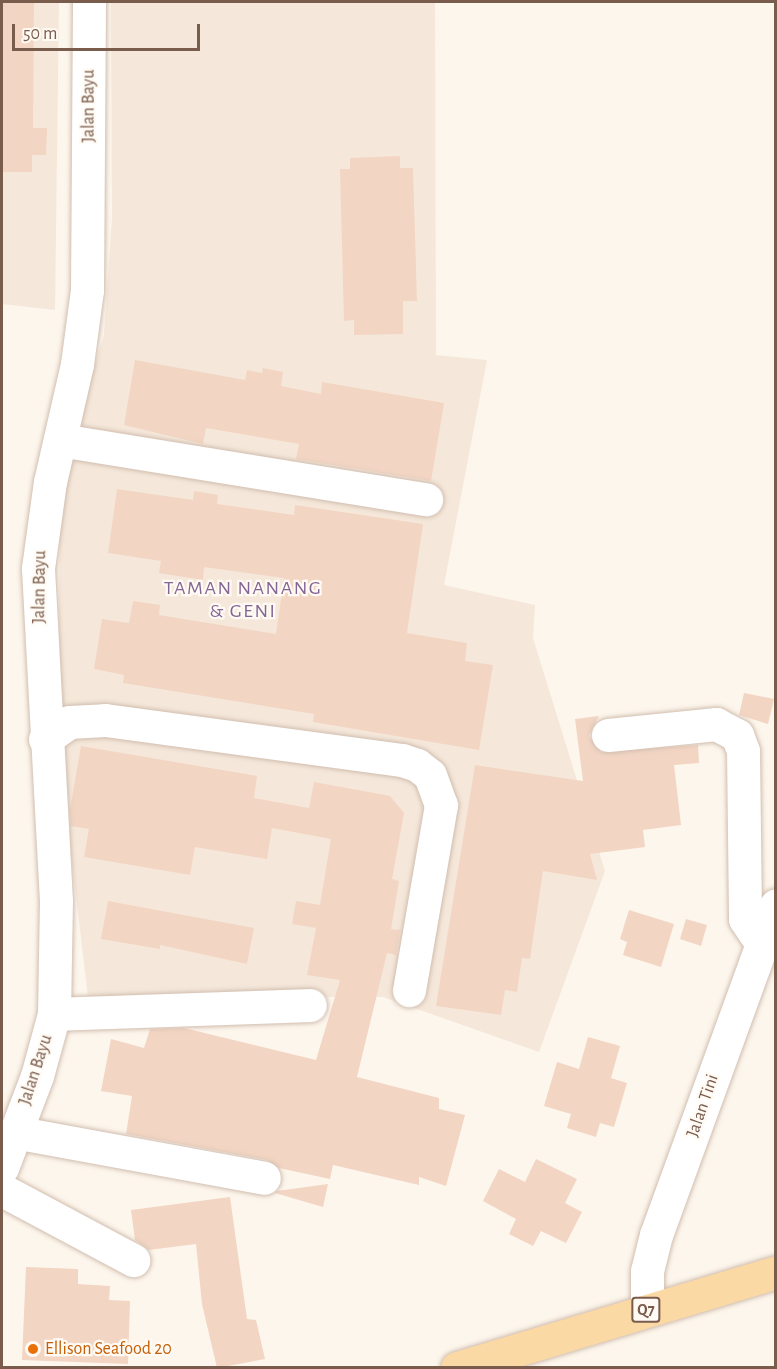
<!DOCTYPE html>
<html>
<head>
<meta charset="utf-8">
<style>
  body { margin:0 }
  #map { position:relative; width:777px; height:1369px; overflow:hidden; background:#fdf6ec; font-family:"Alegreya Sans",sans-serif }
  div>[style] { position:absolute }
  .residential>* { inset:0; background:#f5e8da }
  .building>* { inset:0; background:#f3d5c3 }
  .roads { filter:drop-shadow(0 0 2px #d1beb0) drop-shadow(0 0 2px #d1beb0) }
  .minor>* { height:33px; margin:-16.5px; padding:0 16.5px; transform-origin:16.5px; border-radius:16.5px; background:#fff }
  .major>* { height:33px; margin:-16.5px; padding:0 16.5px; transform-origin:16.5px; border-radius:16.5px; background:#fbd9a5 }
  .dots>* { width:16px; height:16px; translate:-50% -50%; box-sizing:border-box; border:3px solid #fffaf3; border-radius:50% }
  span { translate:-50% -50%; white-space:nowrap; text-align:center; line-height:1.15; -webkit-text-stroke:4.5px #fffaf3; paint-order:stroke }
  .shield-label span { padding:2px 4px; background:#fffaf3; border:2px solid; border-radius:4px; -webkit-text-stroke-width:0 }
  .shield-label { font-size:16px; color:#7a5c4d; font-weight:700 }
  .street-label { font-size:18px; color:#7a5c4d }
  .food-label { font-size:18px; color:#c56008 }
  .left { translate:0 -50%; text-align:left }
  .neighbourhood-label { font-size:20px; color:#846695; letter-spacing:1.5px }
  .frame { position:absolute; inset:0; border:3px solid #7a5c4d; pointer-events:none }
  .scale { position:absolute; left:12px; top:24px; width:188px; height:27px; box-sizing:border-box; border:3px solid #7a5c4d; border-top:0; padding-left:8px; font-size:18px; line-height:21px; white-space:nowrap; color:#7a5c4d; -webkit-text-stroke:4px #fffaf3; paint-order:stroke }
</style>
</head>
<body>
<div id="map">
  <div class="residential">
    <i style="clip-path:polygon(2px 2px,59px 2px,55px 310px,2px 304px)"></i>
    <i style="clip-path:polygon(111px 2px,435px 2px,436px 355px,487px 360px,444px 585px,535px 605px,533px 638px,605px 871px,539px 1052px,383px 997px,88px 997px,58px 744px,60px 510px,68px 453px,104px 335px,112px 218px)"></i>
  </div>
  <div class="building">
    <i style="clip-path:polygon(2px 2px,34px 2px,33px 128px,47px 128px,46px 155px,32px 155px,32px 172px,2px 172px)"></i>
    <i style="clip-path:polygon(400px 156px,400px 168px,413px 168px,417px 301px,403px 301px,403px 334px,354px 335px,354px 320px,344px 321px,340px 169px,350px 169px,350px 158px)"></i>
    <i style="clip-path:polygon(135px 360px,245px 380px,247px 370px,262px 373px,263px 368px,283px 372px,281px 386px,321px 394px,322px 382px,444px 403px,431px 481px,296px 459px,299px 444px,206px 428px,203px 444px,124px 425px)"></i>
    <i style="clip-path:polygon(117px 489px,193px 500px,194px 491px,218px 495px,217px 504px,294px 515px,295px 505px,423px 524px,407px 633px,467px 643px,465px 661px,493px 665px,479px 750px,313px 722px,314px 714px,123px 683px,124px 675px,94px 669px,102px 619px,129px 623px,133px 601px,160px 605px,159px 615px,276px 634px,284px 578px,204px 567px,203px 580px,159px 573px,161px 561px,108px 553px)"></i>
    <i style="clip-path:polygon(744px 693px,774px 699px,768px 724px,739px 715px)"></i>
    <i style="clip-path:polygon(599px 716px,589px 736px,601px 752px,698px 745px,699px 763px,674px 765px,681px 825px,643px 830px,645px 847px,590px 854px,597px 880px,543px 871px,530px 959px,522px 958px,517px 992px,505px 990px,501px 1015px,436px 1006px,475px 765px,583px 781px,575px 719px)"></i>
    <i style="clip-path:polygon(81px 746px,257px 776px,254px 798px,309px 808px,314px 782px,390px 796px,404px 813px,392px 879px,399px 881px,391px 929px,400px 930px,396px 955px,387px 953px,357px 1077px,439px 1098px,439px 1109px,465px 1115px,446px 1186px,419px 1177px,419px 1185px,333px 1165px,330px 1179px,279px 1168px,267px 1160px,126px 1134px,132px 1096px,101px 1091px,111px 1039px,144px 1048px,150px 1029px,184px 1028px,316px 1060px,340px 980px,307px 975px,316px 928px,292px 924px,296px 901px,320px 905px,331px 839px,272px 828px,267px 859px,195px 847px,190px 875px,84px 857px,89px 829px,71px 826px,70px 809px)"></i>
    <i style="clip-path:polygon(108px 901px,254px 928px,247px 964px,160px 945px,160px 949px,101px 939px)"></i>
    <i style="clip-path:polygon(629px 910px,674px 924px,661px 967px,623px 955px,627px 942px,620px 939px)"></i>
    <i style="clip-path:polygon(686px 919px,707px 925px,701px 946px,680px 939px)"></i>
    <i style="clip-path:polygon(588px 1037px,620px 1046px,611px 1078px,627px 1083px,614px 1127px,600px 1123px,596px 1137px,567px 1128px,571px 1114px,544px 1106px,557px 1062px,579px 1069px)"></i>
    <i style="clip-path:polygon(536px 1159px,577px 1179px,565px 1203px,582px 1212px,566px 1243px,541px 1231px,533px 1246px,509px 1234px,516px 1219px,483px 1201px,499px 1169px,525px 1182px)"></i>
    <i style="clip-path:polygon(328px 1184px,323px 1207px,275px 1193px,277px 1191px)"></i>
    <i style="clip-path:polygon(230px 1197px,247px 1319px,256px 1320px,265px 1359px,217px 1368px,202px 1304px,196px 1244px,149px 1250px,135px 1240px,131px 1210px)"></i>
    <i style="clip-path:polygon(26px 1267px,78px 1269px,78px 1284px,110px 1286px,109px 1300px,130px 1301px,128px 1364px,22px 1360px)"></i>
  </div>
  <div class="roads">
    <div class="minor">
      <i style="left:60px;top:440px;width:371px;rotate:9.2deg"></i>
      <i style="left:608px;top:735px;width:109px;rotate:-5.8deg"></i>
      <i style="left:716px;top:724px;width:24px;rotate:28deg"></i>
      <i style="left:737px;top:735px;width:17px;rotate:69deg"></i>
      <i style="left:743px;top:751px;width:168px;rotate:89.3deg"></i>
      <i style="left:745px;top:919px;width:29px;rotate:56deg"></i>
      <i style="left:45px;top:739px;width:29px;rotate:-35deg"></i>
      <i style="left:69px;top:722px;width:36px;rotate:-3deg"></i>
      <i style="left:105px;top:720px;width:300px;rotate:7.7deg"></i>
      <i style="left:402px;top:760px;width:16px;rotate:18deg"></i>
      <i style="left:417px;top:765px;width:16px;rotate:38deg"></i>
      <i style="left:430px;top:775px;width:32px;rotate:70deg"></i>
      <i style="left:441px;top:805px;width:188px;rotate:99.8deg"></i>
      <i style="left:54px;top:1014px;width:256px;rotate:-2deg"></i>
      <i style="left:14px;top:1132px;width:254px;rotate:10.4deg"></i>
      <i style="left:2px;top:1168px;width:98px;rotate:-69.2deg"></i>
      <i style="left:37px;top:1076px;width:64px;rotate:-74.7deg"></i>
      <i style="left:54px;top:1014px;width:113px;rotate:-89deg"></i>
      <i style="left:56px;top:901px;width:333px;rotate:-93.1deg"></i>
      <i style="left:38px;top:568px;width:87px;rotate:-82.1deg"></i>
      <i style="left:50px;top:482px;width:121px;rotate:-77.1deg"></i>
      <i style="left:77px;top:364px;width:75px;rotate:-82.3deg"></i>
      <i style="left:87px;top:290px;width:288px;rotate:-89.6deg"></i>
      <i style="left:2px;top:1190px;width:149px;rotate:28.1deg"></i>
      <i style="left:647px;top:1309px;width:38px;rotate:-90deg"></i>
      <i style="left:647px;top:1271px;width:37px;rotate:-76deg"></i>
      <i style="left:656px;top:1235px;width:351px;rotate:-70deg"></i>
    </div>
    <div class="major">
      <i style="left:457px;top:1368px;width:333px;rotate:-16.7deg"></i>
    </div>
  </div>
  <div class="dots">
    <i style="left:33px;top:1349px;background:#e8710a"></i>
  </div>
  <div class="shield-label">
    <span style="left:646px;top:1310px">Q7</span>
  </div>
  <div class="street-label">
    <span style="left:89px;top:106px;rotate:-90deg">Jalan Bayu</span>
    <span style="left:40px;top:587px;rotate:-89deg">Jalan Bayu</span>
    <span style="left:36px;top:1070px;rotate:-72deg">Jalan Bayu</span>
    <span style="left:703px;top:1106px;rotate:-71deg">Jalan Tini</span>
  </div>
  <div class="food-label">
    <span class="left" style="left:45px;top:1349px">Ellison Seafood 20</span>
  </div>
  <div class="neighbourhood-label">
    <span style="left:243px;top:600px">TAMAN NANANG<br>&amp; GENI</span>
  </div>
  <div class="frame"></div>
  <div class="scale">50 m</div>
</div>
</body>
</html>
